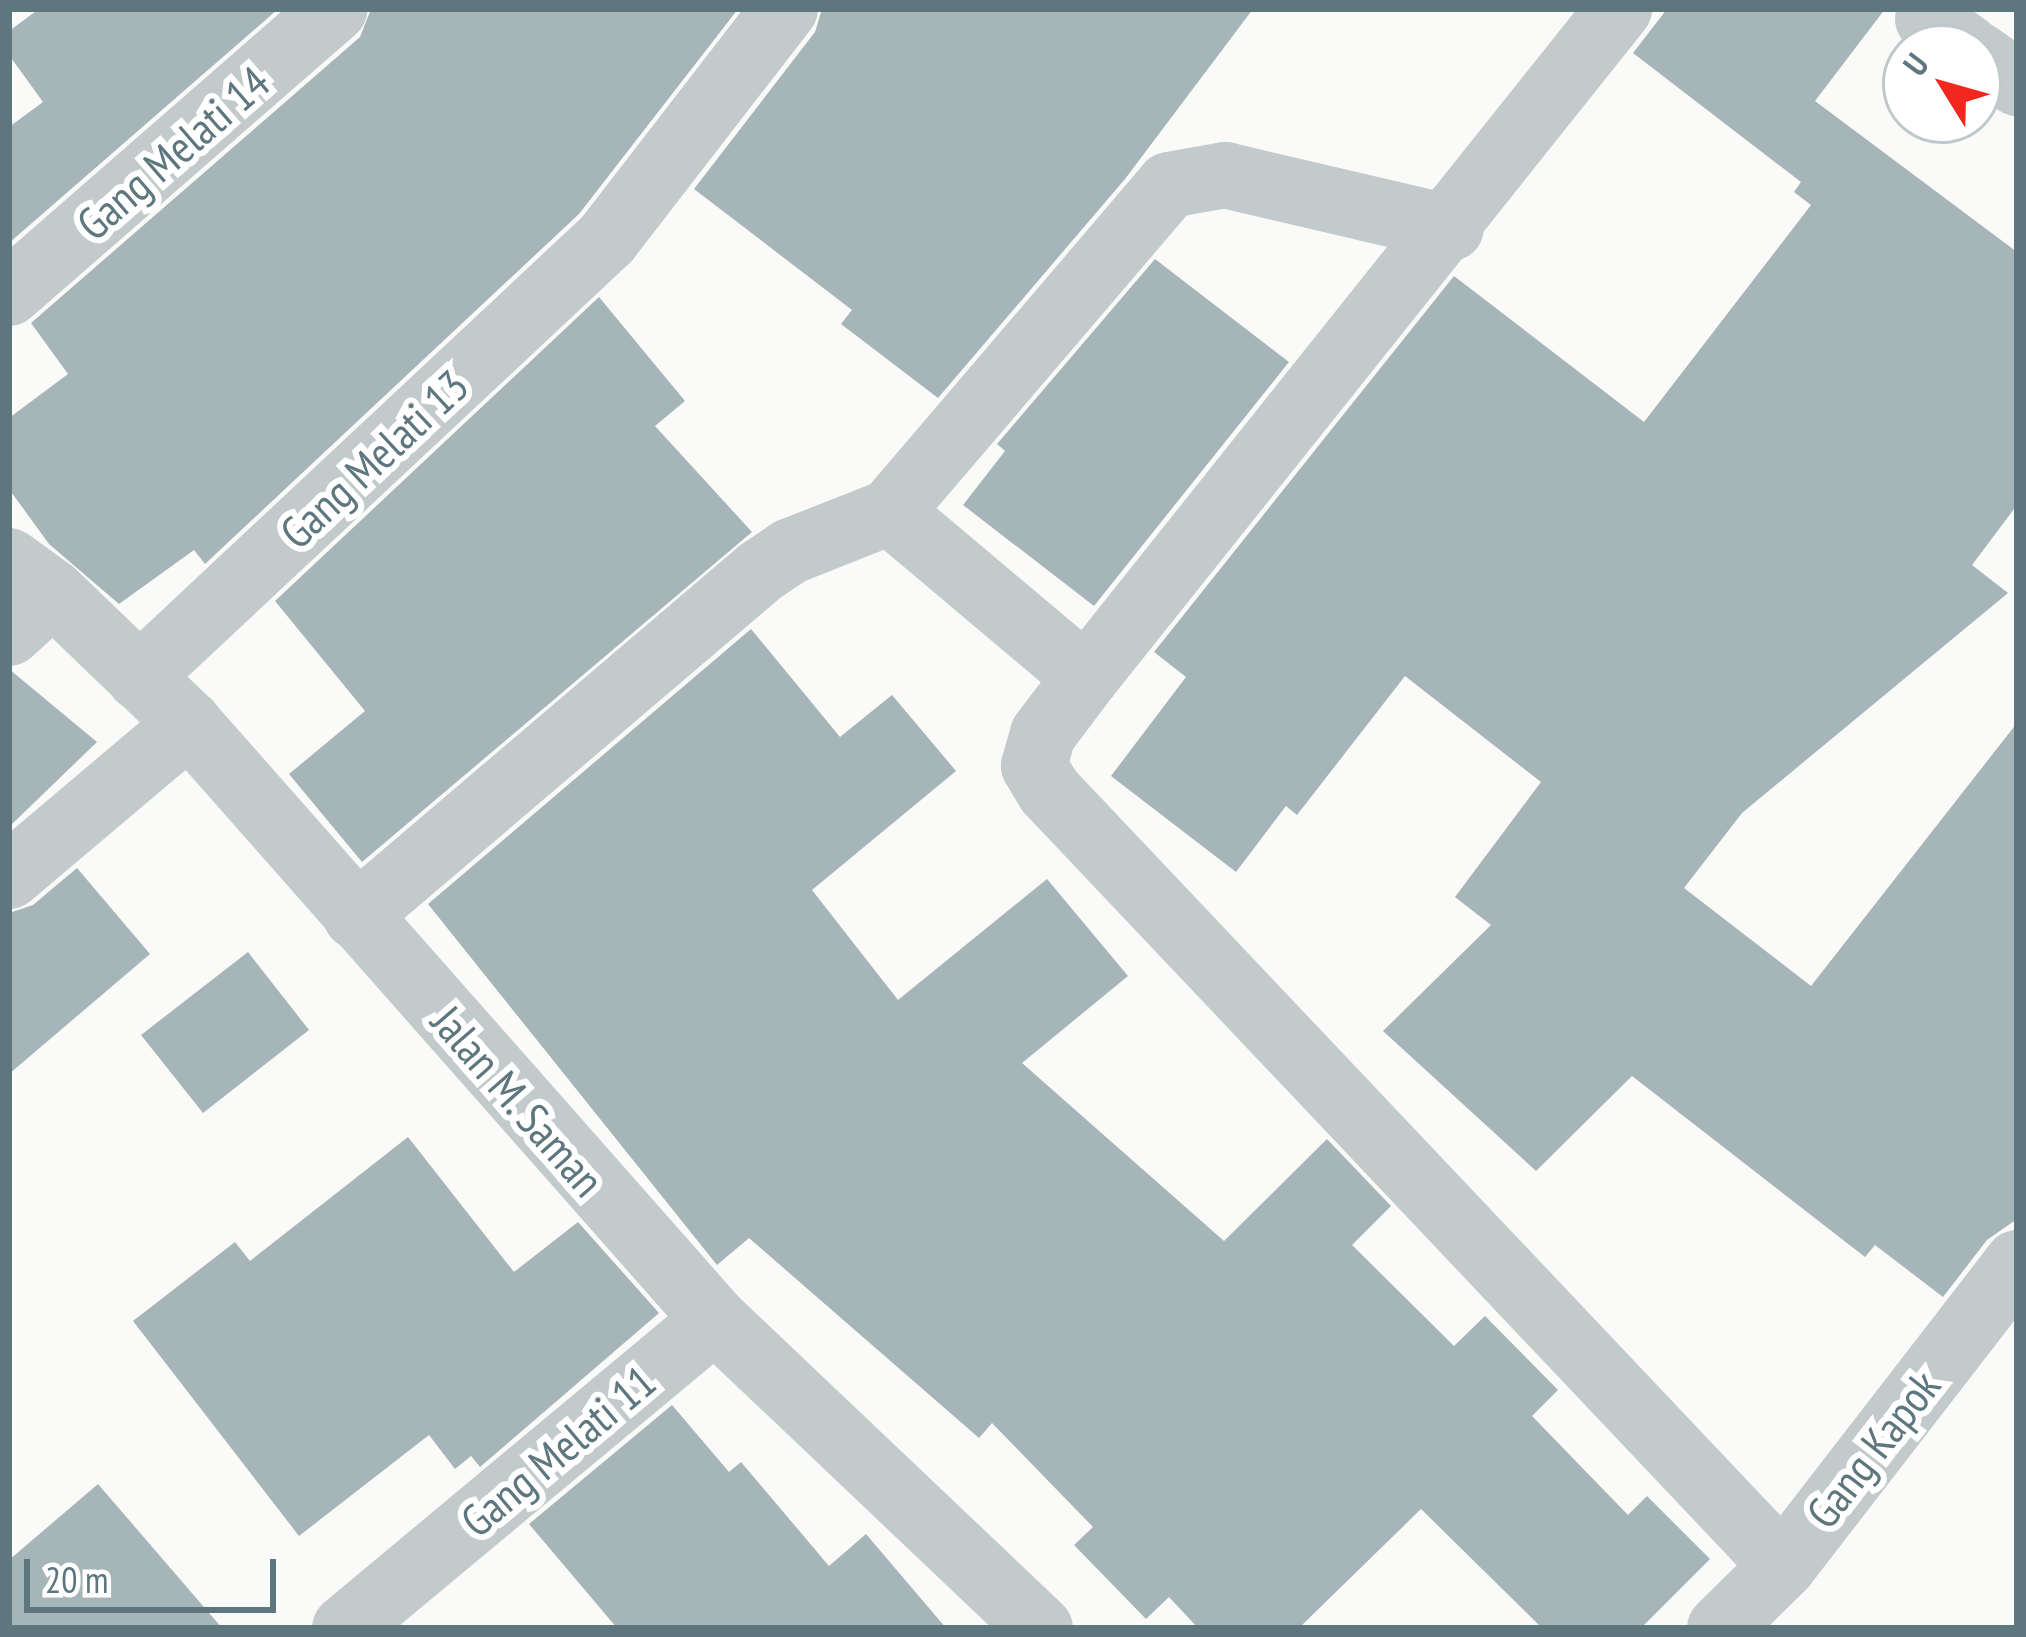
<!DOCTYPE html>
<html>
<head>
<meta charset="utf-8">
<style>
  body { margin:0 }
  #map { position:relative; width:2026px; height:1637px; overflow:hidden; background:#fafaf8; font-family:"PT Sans Narrow",sans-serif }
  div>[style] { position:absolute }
  .building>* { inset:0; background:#a6b5b8 }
  .minor>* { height:66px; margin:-33px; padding:0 33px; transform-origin:33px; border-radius:33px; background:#c2cacc }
  .tertiary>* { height:66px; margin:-33px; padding:0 33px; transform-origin:33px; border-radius:33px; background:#c2cacc }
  span { translate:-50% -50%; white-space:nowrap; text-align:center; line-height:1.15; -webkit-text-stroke:12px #fff; paint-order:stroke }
  .street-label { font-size:45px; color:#5e777f }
  .frame { position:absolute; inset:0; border:12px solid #5e777f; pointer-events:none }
  .north { position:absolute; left:1882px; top:24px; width:120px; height:120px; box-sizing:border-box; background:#fff; border:3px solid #bfc9cc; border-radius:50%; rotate:307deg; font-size:33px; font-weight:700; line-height:48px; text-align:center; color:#5e777f }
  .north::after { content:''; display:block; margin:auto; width:42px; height:54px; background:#f2271f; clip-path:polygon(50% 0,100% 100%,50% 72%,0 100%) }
  .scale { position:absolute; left:24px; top:1559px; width:252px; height:54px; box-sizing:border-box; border:6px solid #5e777f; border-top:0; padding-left:15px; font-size:36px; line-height:42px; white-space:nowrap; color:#5e777f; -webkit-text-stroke:9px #fff; paint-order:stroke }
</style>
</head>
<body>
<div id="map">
  <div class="building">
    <i style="clip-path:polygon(39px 9px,278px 9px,9px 243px,9px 127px,43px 102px,9px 55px,9px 31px)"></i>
    <i style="clip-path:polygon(371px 9px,738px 9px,579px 214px,205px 564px,194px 550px,119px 604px,49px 544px,9px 489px,9px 418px,68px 374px,31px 323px,360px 37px)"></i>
    <i style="clip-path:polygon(822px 9px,1253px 9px,1125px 179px,938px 398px,841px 324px,852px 310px,694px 189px,815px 32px)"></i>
    <i style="clip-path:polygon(1667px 9px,1885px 9px,1815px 101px,2017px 252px,2017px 505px,1972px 565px,2008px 593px,1742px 813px,1684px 888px,1811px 986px,2017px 723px,2017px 1219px,1987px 1240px,1943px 1297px,1875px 1245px,1865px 1257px,1632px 1076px,1536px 1171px,1383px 1031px,1491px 925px,1455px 897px,1541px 782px,1405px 676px,1297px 815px,1286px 806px,1236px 872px,1111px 776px,1186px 677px,1154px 652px,1454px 276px,1644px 422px,1811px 205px,1794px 192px,1801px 182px,1633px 53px)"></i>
    <i style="clip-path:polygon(1155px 259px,1289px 362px,1094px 606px,963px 505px,1005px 451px,997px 444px)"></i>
    <i style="clip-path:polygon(599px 297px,685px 401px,655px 426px,752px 532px,362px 862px,289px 774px,365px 711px,275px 601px)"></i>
    <i style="clip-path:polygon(751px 629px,840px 737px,892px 695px,956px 771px,812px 890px,898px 1000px,1047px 879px,1128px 976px,1022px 1063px,1224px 1241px,1327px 1139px,1391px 1206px,1352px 1245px,1454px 1346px,1485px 1316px,1558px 1390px,1532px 1416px,1628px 1515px,1647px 1496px,1710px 1559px,1641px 1628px,1542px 1628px,1421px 1509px,1299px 1628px,1198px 1628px,1169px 1597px,1146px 1619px,1074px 1545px,1093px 1527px,992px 1423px,979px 1438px,749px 1238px,717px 1265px,428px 904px)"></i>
    <i style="clip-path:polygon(9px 669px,97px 742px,9px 827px)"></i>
    <i style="clip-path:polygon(77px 868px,150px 954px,9px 1074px,9px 913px,33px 905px)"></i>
    <i style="clip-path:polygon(248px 952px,309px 1030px,203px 1113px,141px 1035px)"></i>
    <i style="clip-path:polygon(408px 1137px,514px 1272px,578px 1222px,659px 1313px,480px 1467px,471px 1456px,455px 1469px,429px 1435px,299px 1536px,133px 1321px,235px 1242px,250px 1261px)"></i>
    <i style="clip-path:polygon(672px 1405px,729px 1472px,741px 1462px,829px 1566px,866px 1534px,946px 1628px,617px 1628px,529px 1524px)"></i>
    <i style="clip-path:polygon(98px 1484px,222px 1628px,9px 1628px,9px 1560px)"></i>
  </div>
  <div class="minor">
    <i style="left:1928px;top:19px;width:49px;rotate:35.9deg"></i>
    <i style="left:1978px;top:55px;width:48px;rotate:35.7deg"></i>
    <i style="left:9px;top:293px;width:432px;rotate:-41.1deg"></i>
    <i style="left:890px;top:512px;width:256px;rotate:40.1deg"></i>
    <i style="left:1086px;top:677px;width:855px;rotate:-51.41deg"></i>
    <i style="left:9px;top:633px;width:59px;rotate:-42.3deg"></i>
    <i style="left:139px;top:677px;width:641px;rotate:-43.1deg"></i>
    <i style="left:607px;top:239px;width:291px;rotate:-52.3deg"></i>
    <i style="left:1086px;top:677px;width:71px;rotate:127deg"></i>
    <i style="left:1043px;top:734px;width:33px;rotate:106deg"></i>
    <i style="left:1034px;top:766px;width:29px;rotate:59deg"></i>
    <i style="left:1049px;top:791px;width:1067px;rotate:46.56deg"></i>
    <i style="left:9px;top:876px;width:236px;rotate:-40.2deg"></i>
    <i style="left:356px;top:916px;width:532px;rotate:-40.43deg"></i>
    <i style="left:761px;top:571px;width:36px;rotate:-34deg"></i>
    <i style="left:791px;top:551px;width:106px;rotate:-21.5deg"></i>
    <i style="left:890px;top:512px;width:430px;rotate:-49.5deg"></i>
    <i style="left:1169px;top:185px;width:57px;rotate:-10.1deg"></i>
    <i style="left:1225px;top:175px;width:232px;rotate:13.2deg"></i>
    <i style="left:345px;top:1628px;width:481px;rotate:-39.8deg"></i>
    <i style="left:1720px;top:1628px;width:88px;rotate:-44.5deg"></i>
    <i style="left:1783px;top:1566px;width:383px;rotate:-52.3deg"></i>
  </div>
  <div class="tertiary">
    <i style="left:9px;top:561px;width:54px;rotate:36deg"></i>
    <i style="left:53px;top:593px;width:189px;rotate:43.9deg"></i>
    <i style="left:189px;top:724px;width:795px;rotate:48.57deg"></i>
    <i style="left:715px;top:1320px;width:448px;rotate:43.5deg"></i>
  </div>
  <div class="street-label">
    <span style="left:173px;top:153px;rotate:-41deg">Gang Melati 14</span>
    <span style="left:374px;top:459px;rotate:-43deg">Gang Melati 13</span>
    <span style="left:518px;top:1101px;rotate:49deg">Jalan M. Saman</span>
    <span style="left:1873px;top:1449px;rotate:-52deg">Gang Kapok</span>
    <span style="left:558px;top:1451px;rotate:-40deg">Gang Melati 11</span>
  </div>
  <div class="frame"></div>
  <div class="north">U</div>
  <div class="scale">20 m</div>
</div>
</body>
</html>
